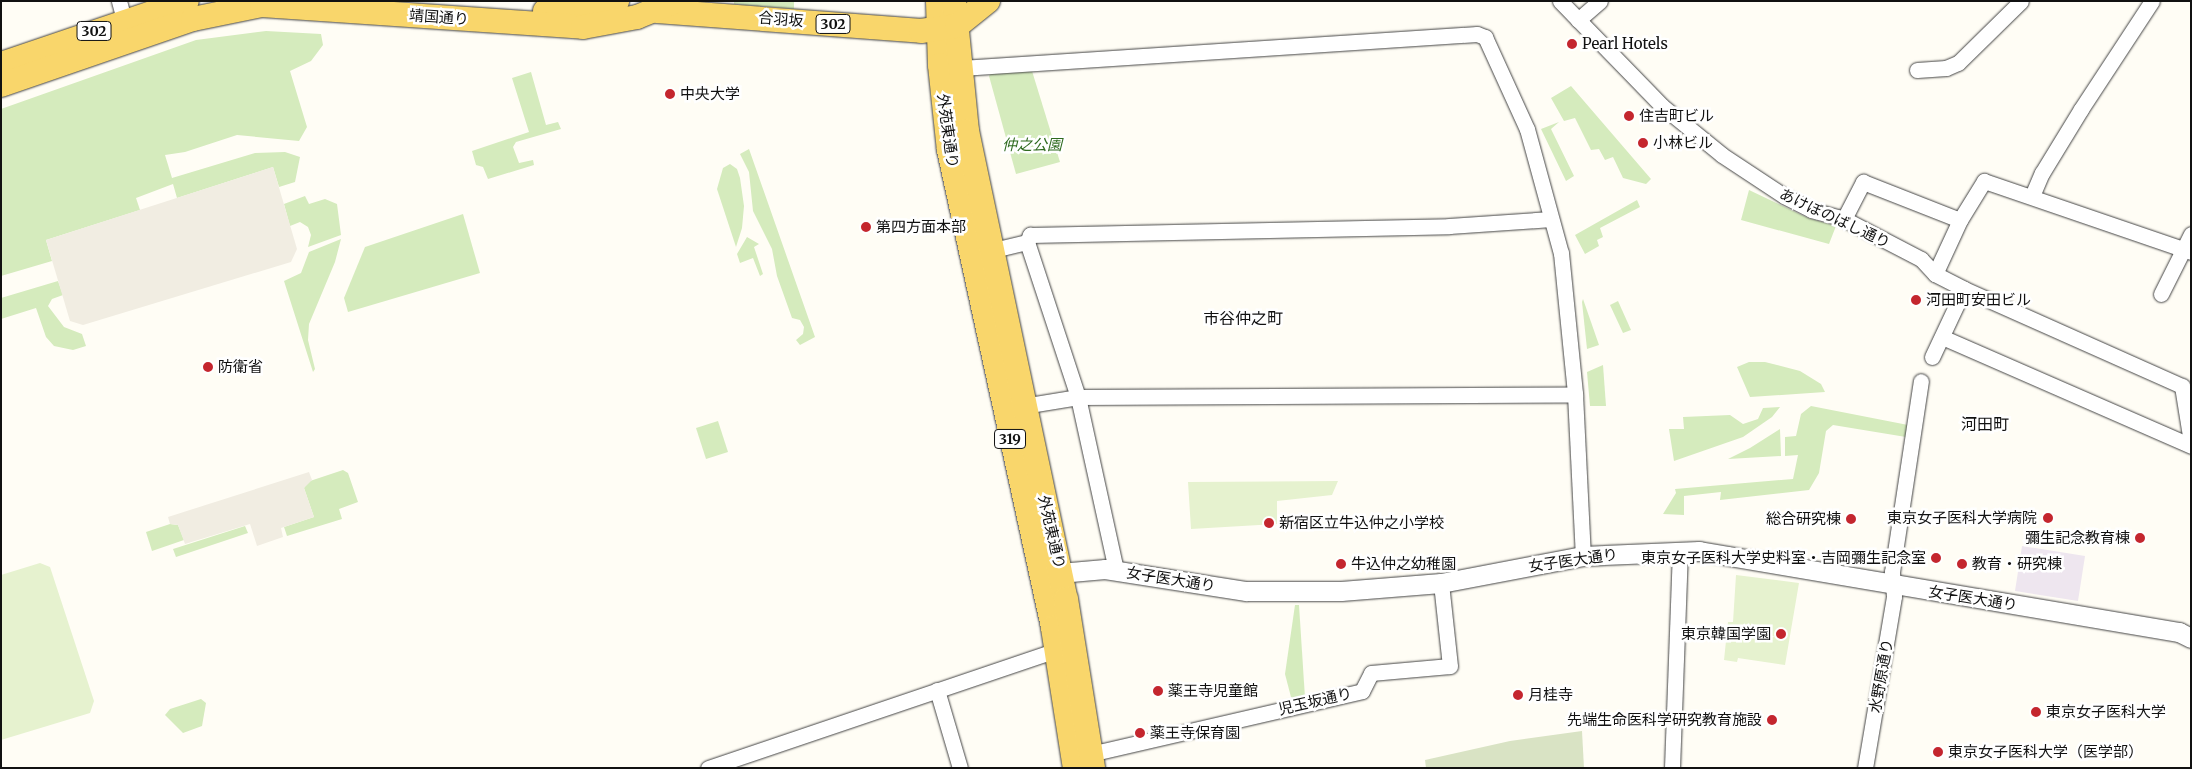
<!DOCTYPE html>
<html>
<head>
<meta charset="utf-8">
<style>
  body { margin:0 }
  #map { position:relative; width:2192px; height:769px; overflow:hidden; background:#fffdf5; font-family:Merriweather,"Noto Sans JP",serif }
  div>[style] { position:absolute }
  .industrial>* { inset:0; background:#eee6ef }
  .green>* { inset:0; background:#d5ebbd }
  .cemetery>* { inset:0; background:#d9e3c4 }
  .pitch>* { inset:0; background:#e6f2cf }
  .plaza>* { inset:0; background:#f1ede2 }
  .roads { filter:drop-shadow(0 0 1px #444) drop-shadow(0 0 1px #444) }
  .minor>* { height:15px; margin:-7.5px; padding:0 7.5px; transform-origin:7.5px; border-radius:7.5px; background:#fff }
  .tertiary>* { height:19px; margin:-9.5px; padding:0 9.5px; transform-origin:9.5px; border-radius:9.5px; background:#fff }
  .primary>* { height:24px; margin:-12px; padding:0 12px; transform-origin:12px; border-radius:12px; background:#f9d66b }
  .dots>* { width:14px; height:14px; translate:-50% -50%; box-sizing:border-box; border:2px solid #fff; border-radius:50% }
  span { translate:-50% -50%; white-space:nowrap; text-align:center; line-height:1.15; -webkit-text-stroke:5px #fff; paint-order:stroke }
  .shield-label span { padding:1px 4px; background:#fff; border:1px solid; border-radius:4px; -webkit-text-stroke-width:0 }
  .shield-label { font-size:14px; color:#111; font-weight:700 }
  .street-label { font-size:15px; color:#111 }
  .poi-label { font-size:15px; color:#111 }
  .left { translate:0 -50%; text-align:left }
  .right { translate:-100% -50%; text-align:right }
  .park-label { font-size:15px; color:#2f6b1f; font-style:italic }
  .neighbourhood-label { font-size:16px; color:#111 }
  .frame { position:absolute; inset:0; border:2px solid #111; pointer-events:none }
</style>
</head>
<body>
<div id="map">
  <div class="industrial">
    <i style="clip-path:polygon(2022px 546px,2085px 556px,2078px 601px,2015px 591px)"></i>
  </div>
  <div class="green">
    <i style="clip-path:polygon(734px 1px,794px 1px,794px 9px,734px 4px)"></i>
    <i style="clip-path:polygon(266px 31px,321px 34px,323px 45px,311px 61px,290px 71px,307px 127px,299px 141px,237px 135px,185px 152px,165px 155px,172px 178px,255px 153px,285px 152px,300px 157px,295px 182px,279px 187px,273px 167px,177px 198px,173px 184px,136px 198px,140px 210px,46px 240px,52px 261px,1px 276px,1px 109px,196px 40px)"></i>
    <i style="clip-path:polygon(1032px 71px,1060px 162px,1016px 174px,989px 76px,992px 72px)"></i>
    <i style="clip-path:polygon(531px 72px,546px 125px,558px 122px,561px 129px,516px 142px,513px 147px,519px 163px,533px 160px,534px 165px,488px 179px,483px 167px,476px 165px,472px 151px,529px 132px,512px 78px)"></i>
    <i style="clip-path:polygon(1571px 86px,1651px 179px,1646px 184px,1623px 178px,1613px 157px,1605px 160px,1599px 149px,1591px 150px,1575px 118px,1564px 121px,1551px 98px)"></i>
    <i style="clip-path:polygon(1559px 122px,1551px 129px,1574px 176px,1566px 181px,1541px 129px)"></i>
    <i style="clip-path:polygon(749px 149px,815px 337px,800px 345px,796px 340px,803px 334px,804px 327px,800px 320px,792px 318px,777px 276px,772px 249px,753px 211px,749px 172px,740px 154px)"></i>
    <i style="clip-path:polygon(730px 164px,737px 169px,740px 178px,744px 206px,742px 228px,736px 247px,717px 189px,723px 168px)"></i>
    <i style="clip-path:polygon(1749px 190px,1808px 218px,1836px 226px,1829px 244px,1741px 220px)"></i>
    <i style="clip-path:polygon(305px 196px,309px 204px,325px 199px,337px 204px,341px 235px,308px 247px,311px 235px,308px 227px,300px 222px,290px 226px,284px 204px)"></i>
    <i style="clip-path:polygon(1637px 200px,1640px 207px,1600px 228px,1603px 237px,1597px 240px,1599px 246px,1585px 254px,1575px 235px)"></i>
    <i style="clip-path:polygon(463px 214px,480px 273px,348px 312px,344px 298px,365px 247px)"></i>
    <i style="clip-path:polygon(747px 237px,759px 244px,754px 247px,763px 274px,760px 276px,753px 258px,740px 263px,737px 254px)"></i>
    <i style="clip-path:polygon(341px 239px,335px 262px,309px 324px,308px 340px,315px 369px,313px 372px,284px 281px,301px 273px,309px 252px)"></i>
    <i style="clip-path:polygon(58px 281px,63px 295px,52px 299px,48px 306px,64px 327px,82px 334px,86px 346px,73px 350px,54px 346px,46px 337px,36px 308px,1px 319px,1px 298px)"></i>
    <i style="clip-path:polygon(1583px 299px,1599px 345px,1587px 349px,1582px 302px)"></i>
    <i style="clip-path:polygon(1618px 301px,1631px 330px,1623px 333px,1610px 305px)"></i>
    <i style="clip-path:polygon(1749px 362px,1765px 362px,1800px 371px,1821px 384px,1825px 392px,1750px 397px,1737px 367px)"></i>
    <i style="clip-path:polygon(1603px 365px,1606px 406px,1590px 406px,1587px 372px)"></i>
    <i style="clip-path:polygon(1811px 406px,1908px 425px,1906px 437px,1833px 425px,1826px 431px,1819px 473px,1809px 490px,1720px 500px,1721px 492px,1684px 496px,1684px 515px,1663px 514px,1676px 493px,1675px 489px,1793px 479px,1798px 455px,1785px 456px,1785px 437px,1796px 436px,1801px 414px)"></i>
    <i style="clip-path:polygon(1780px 407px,1772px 417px,1743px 437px,1674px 461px,1669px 429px,1684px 429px,1683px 417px,1730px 415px,1743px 424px,1758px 419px,1763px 408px)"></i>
    <i style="clip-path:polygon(718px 421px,728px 452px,706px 459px,696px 428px)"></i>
    <i style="clip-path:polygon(1780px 429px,1781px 456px,1728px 459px,1750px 448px)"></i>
    <i style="clip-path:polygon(343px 470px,348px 473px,358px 502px,339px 509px,342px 519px,287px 536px,284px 527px,314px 517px,304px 488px,307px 482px)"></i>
    <i style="clip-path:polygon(170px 524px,178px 525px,184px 540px,152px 551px,146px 532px)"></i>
    <i style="clip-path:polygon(245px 526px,248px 533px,176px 557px,173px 549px)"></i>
    <i style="clip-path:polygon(1295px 605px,1299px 605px,1305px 698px,1292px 701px,1285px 674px)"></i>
    <i style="clip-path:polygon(201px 699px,206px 703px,202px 726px,183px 733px,165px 715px,170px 709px)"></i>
  </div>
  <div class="cemetery">
    <i style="clip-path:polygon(1582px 731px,1584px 768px,1426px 768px,1425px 760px,1510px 741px)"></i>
  </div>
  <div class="pitch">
    <i style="clip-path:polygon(1338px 481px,1332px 495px,1277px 501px,1277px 524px,1191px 529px,1188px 482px)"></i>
    <i style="clip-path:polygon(40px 563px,50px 567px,94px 701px,90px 713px,1px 740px,1px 575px)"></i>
    <i style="clip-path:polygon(1736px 575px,1799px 583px,1785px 665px,1738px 658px,1737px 662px,1724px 660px,1728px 622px,1733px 622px)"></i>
  </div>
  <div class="plaza">
    <i style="clip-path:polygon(273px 167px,297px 249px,291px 262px,83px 325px,70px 321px,46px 240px)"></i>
    <i style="clip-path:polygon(309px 472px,312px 480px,304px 488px,314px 517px,281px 528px,283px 537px,257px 546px,250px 524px,185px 544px,178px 525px,170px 524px,168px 517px)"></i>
  </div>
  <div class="roads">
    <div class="minor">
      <i style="left:119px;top:1px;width:20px;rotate:75deg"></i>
      <i style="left:1560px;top:1px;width:146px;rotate:45.8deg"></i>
      <i style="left:1662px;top:106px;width:77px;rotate:39.2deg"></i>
      <i style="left:1722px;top:155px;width:74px;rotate:33.5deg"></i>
      <i style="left:1784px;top:196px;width:30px;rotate:27deg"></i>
      <i style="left:1811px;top:210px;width:34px;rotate:15deg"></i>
      <i style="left:1844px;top:219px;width:87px;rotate:27.5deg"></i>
      <i style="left:1921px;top:259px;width:21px;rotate:47deg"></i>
      <i style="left:1935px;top:274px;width:33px;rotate:27deg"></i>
      <i style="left:1964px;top:289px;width:239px;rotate:24deg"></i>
      <i style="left:2182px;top:386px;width:57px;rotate:80.9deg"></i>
      <i style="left:1578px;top:20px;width:29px;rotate:-41deg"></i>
      <i style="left:961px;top:68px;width:517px;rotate:-3.77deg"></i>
      <i style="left:1477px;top:34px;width:9px;rotate:21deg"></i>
      <i style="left:1485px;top:37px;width:101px;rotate:65.5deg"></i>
      <i style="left:1527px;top:129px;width:129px;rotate:74.7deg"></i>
      <i style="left:1561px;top:253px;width:142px;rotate:84.3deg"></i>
      <i style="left:1917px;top:70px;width:29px;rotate:-4deg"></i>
      <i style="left:1946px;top:68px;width:13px;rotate:-23deg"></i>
      <i style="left:1958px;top:63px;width:88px;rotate:-44.5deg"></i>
      <i style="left:2032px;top:196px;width:25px;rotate:-67deg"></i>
      <i style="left:2042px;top:173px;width:75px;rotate:-58.6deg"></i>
      <i style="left:2081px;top:109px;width:129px;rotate:-56.7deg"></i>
      <i style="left:1844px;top:219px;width:42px;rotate:-62.8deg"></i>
      <i style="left:1863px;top:182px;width:104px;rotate:21.4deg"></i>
      <i style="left:1960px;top:220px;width:46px;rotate:-58.4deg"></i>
      <i style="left:1984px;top:181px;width:219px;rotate:18.9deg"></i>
      <i style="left:985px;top:252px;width:43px;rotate:-13.4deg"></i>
      <i style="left:1935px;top:274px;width:60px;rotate:-65.2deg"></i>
      <i style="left:2161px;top:294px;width:67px;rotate:-63.4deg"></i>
      <i style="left:1942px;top:337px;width:272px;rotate:23.6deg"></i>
      <i style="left:1932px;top:357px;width:75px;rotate:-64.8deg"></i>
      <i style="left:1017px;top:407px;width:62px;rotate:-9.3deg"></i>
      <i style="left:1078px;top:397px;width:497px;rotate:-0.3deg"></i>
      <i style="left:1575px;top:394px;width:162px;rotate:87.2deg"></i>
      <i style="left:1116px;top:570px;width:177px;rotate:-102.4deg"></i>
      <i style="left:1078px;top:397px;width:163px;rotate:-108.2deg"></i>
      <i style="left:1027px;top:242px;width:8px;rotate:-67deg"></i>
      <i style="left:1030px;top:235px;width:419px;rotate:-1.2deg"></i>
      <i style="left:1449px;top:226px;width:102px;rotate:-3.9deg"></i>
      <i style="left:937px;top:690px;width:81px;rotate:73.6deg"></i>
      <i style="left:1090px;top:754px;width:279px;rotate:-13deg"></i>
      <i style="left:1362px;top:691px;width:20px;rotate:-63deg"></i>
      <i style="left:1371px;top:673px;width:79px;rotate:-5.1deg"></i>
      <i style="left:1450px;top:666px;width:83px;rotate:-96.2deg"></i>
      <i style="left:708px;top:768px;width:368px;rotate:-18.7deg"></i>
      <i style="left:1672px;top:768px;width:218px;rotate:-87.9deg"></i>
      <i style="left:1865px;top:768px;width:174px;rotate:-80.4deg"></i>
      <i style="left:1894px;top:596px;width:24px;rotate:-95deg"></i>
      <i style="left:1892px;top:572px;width:193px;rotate:-81.4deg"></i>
    </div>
    <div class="tertiary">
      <i style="left:1048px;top:574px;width:57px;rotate:-5deg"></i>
      <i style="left:1105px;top:569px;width:143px;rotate:8.9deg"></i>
      <i style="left:1246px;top:591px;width:95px"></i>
      <i style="left:1341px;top:591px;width:100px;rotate:-4.6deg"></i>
      <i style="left:1441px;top:583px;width:145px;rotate:-10.8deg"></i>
      <i style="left:1583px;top:556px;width:116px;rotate:-2.5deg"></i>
      <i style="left:1699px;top:551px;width:487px;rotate:9.6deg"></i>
      <i style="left:2179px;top:632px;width:13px;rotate:27deg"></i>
    </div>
    <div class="primary">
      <i style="left:938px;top:1px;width:64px;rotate:88.2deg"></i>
      <i style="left:940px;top:65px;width:85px;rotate:84deg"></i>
      <i style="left:949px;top:150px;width:489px;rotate:77.7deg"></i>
      <i style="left:1053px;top:628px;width:142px;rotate:81.1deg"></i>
      <i style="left:954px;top:1px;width:131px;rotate:84.3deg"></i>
      <i style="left:967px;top:131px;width:478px;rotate:78.1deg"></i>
      <i style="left:1066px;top:599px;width:171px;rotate:80.9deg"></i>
      <i style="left:545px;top:11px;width:41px;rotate:-2.8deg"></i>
      <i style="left:586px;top:9px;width:32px;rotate:-14deg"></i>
      <i style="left:657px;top:11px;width:265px;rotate:4.3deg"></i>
      <i style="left:921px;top:31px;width:36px;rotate:-8deg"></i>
      <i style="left:957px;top:26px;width:40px;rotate:-39deg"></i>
      <i style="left:1px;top:64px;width:196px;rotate:-18.7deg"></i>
      <i style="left:1px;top:85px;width:203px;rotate:-19deg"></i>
      <i style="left:193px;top:19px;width:70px;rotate:-11.5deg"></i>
      <i style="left:262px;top:5px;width:322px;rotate:3.9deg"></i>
      <i style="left:583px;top:27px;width:55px;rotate:-10.5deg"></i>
      <i style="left:637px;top:17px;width:42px;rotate:-22.3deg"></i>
    </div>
  </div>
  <div class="dots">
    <i style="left:1572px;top:44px;background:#c4262e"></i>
    <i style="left:670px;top:94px;background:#c4262e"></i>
    <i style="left:1629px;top:116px;background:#c4262e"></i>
    <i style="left:1643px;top:143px;background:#c4262e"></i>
    <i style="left:866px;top:227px;background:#c4262e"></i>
    <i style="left:1916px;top:300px;background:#c4262e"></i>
    <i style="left:208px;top:367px;background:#c4262e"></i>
    <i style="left:2048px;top:518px;background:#c4262e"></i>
    <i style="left:1851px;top:519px;background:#c4262e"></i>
    <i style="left:1269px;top:523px;background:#c4262e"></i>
    <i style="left:2140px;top:538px;background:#c4262e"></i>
    <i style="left:1936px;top:558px;background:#c4262e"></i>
    <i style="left:1341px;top:564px;background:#c4262e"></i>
    <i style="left:1962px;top:564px;background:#c4262e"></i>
    <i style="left:1781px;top:634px;background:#c4262e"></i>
    <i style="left:1158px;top:691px;background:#c4262e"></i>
    <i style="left:1518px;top:695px;background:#c4262e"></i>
    <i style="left:2036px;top:712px;background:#c4262e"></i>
    <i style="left:1772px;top:720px;background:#c4262e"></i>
    <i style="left:1140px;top:733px;background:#c4262e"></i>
    <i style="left:1938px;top:752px;background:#c4262e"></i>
  </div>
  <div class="shield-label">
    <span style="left:833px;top:24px">302</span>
    <span style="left:94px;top:31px">302</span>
    <span style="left:1010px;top:439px">319</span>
  </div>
  <div class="street-label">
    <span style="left:439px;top:17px;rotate:4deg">靖国通り</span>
    <span style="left:781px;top:19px;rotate:5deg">合羽坂</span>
    <span style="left:948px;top:131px;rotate:82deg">外苑東通り</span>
    <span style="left:1835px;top:218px;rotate:25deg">あけぼのばし通り</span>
    <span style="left:1052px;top:532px;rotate:77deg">外苑東通り</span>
    <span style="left:1573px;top:560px;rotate:-8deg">女子医大通り</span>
    <span style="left:1171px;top:579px;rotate:9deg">女子医大通り</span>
    <span style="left:1973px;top:598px;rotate:9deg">女子医大通り</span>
    <span style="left:1881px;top:676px;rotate:-80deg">水野原通り</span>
    <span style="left:1315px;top:701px;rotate:-13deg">児玉坂通り</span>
  </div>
  <div class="poi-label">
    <span class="left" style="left:1582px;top:44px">Pearl Hotels</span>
    <span class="left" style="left:680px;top:94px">中央大学</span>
    <span class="left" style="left:1639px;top:116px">住吉町ビル</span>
    <span class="left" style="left:1653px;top:143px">小林ビル</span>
    <span class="left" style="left:876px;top:227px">第四方面本部</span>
    <span class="left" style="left:1926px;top:300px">河田町安田ビル</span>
    <span class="left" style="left:218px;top:367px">防衛省</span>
    <span class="right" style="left:2037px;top:518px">東京女子医科大学病院</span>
    <span class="right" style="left:1841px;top:519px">総合研究棟</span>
    <span class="left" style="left:1279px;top:523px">新宿区立牛込仲之小学校</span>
    <span class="right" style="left:2130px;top:538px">彌生記念教育棟</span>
    <span class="right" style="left:1926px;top:558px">東京女子医科大学史料室・吉岡彌生記念室</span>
    <span class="left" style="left:1351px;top:564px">牛込仲之幼稚園</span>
    <span class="left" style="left:1972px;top:564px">教育・研究棟</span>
    <span class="right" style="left:1771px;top:634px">東京韓国学園</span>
    <span class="left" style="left:1168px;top:691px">薬王寺児童館</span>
    <span class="left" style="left:1528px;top:695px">月桂寺</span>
    <span class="left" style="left:2046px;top:712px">東京女子医科大学</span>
    <span class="right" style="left:1762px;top:720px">先端生命医科学研究教育施設</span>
    <span class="left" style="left:1150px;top:733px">薬王寺保育園</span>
    <span class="left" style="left:1948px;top:752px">東京女子医科大学（医学部）</span>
  </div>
  <div class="park-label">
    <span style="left:1032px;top:145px">仲之公園</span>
  </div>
  <div class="neighbourhood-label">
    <span style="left:1243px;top:318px">市谷仲之町</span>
    <span style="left:1985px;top:424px">河田町</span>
  </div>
  <div class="frame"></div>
</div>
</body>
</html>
